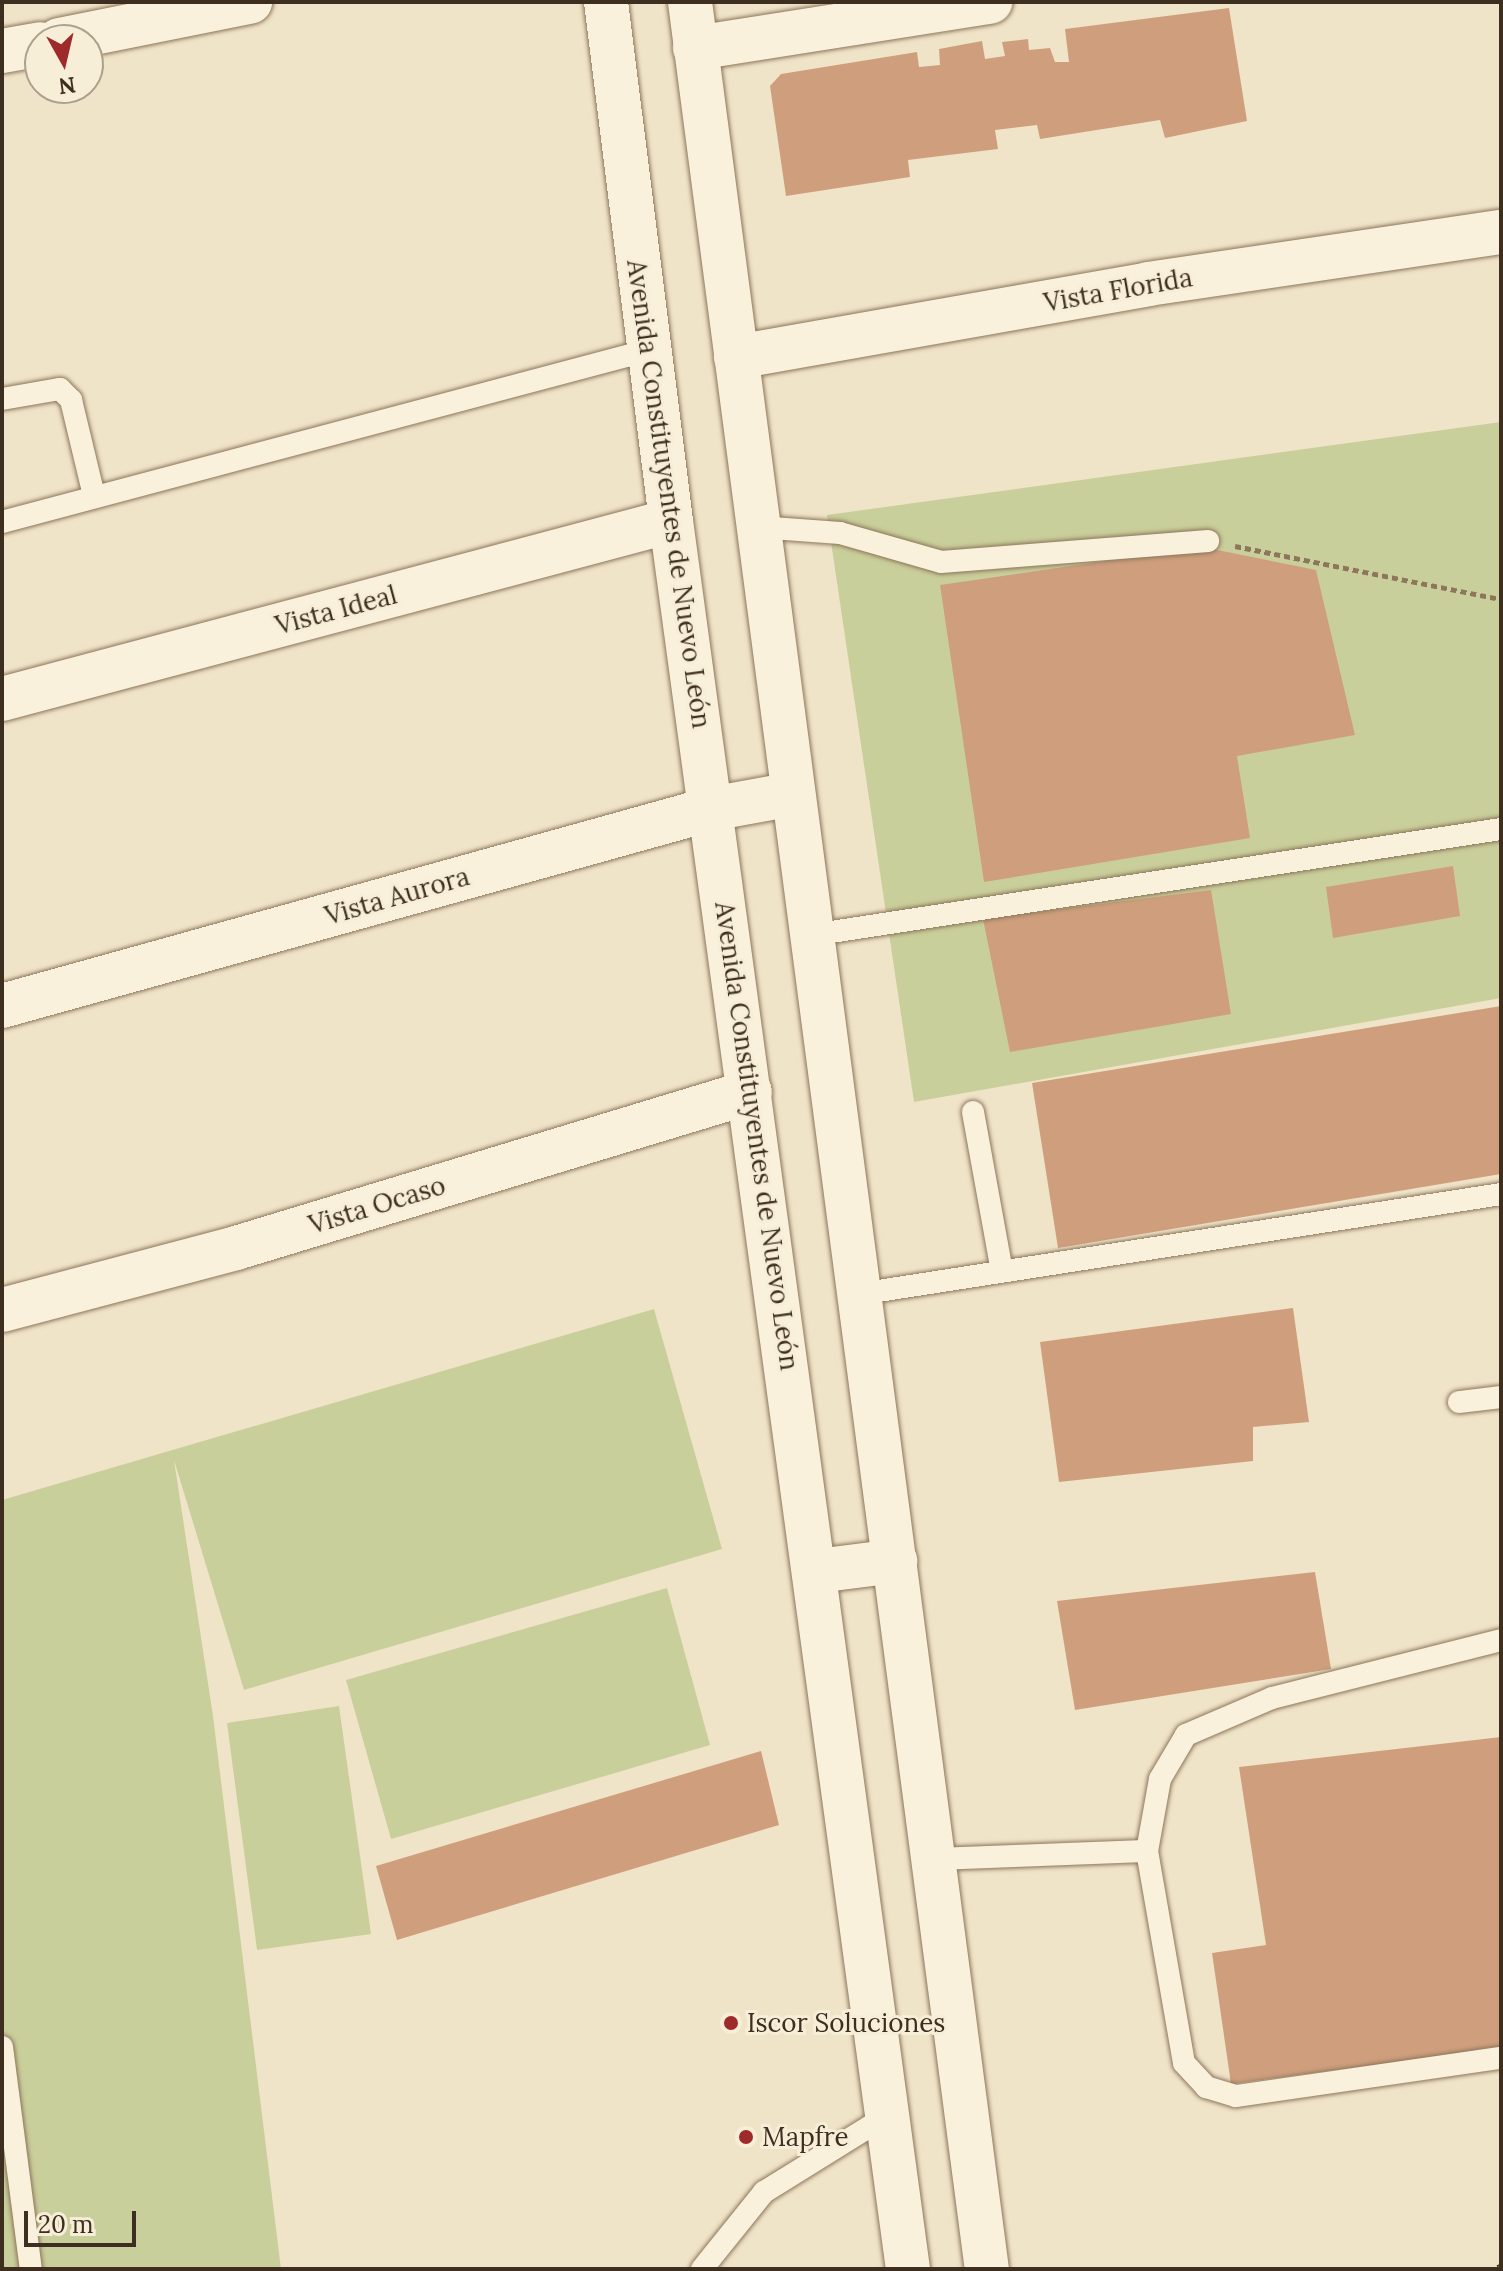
<!DOCTYPE html>
<html>
<head>
<meta charset="utf-8">
<style>
  body { margin:0 }
  #map { position:relative; width:1503px; height:2271px; overflow:hidden; background:#f0e4c8; font-family:Lora,serif }
  div>[style] { position:absolute }
  .green>* { inset:0; background:#c9cf9b }
  .building>* { inset:0; background:#cf9f7d }
  .path>* { height:5px; margin-top:-2.5px; transform-origin:0; background:repeating-linear-gradient(90deg,#8d765c 0 6px,transparent 0 10px) }
  .roads { filter:drop-shadow(0 0 2px #8d765c) drop-shadow(0 0 2px #8d765c) }
  .lane>* { height:22px; margin:-11px; padding:0 11px; transform-origin:11px; border-radius:11px; background:#faf1dc }
  .street>* { height:44px; margin:-22px; padding:0 22px; transform-origin:22px; border-radius:22px; background:#faf1dc }
  .secondary>* { height:44px; margin:-22px; padding:0 22px; transform-origin:22px; border-radius:22px; background:#faf1dc }
  .rail>* { height:9px; margin-top:-4.5px; transform-origin:0; background:repeating-linear-gradient(90deg,#f7eed8 0 18px,#3d2e20 0 36px); box-sizing:border-box; border-block:2px solid #3d2e20 }
  .dots>* { width:22px; height:22px; translate:-50% -50%; box-sizing:border-box; border:4px solid #f7eed8; border-radius:50% }
  span { translate:-50% -50%; white-space:nowrap; text-align:center; line-height:1.15; -webkit-text-stroke:6px #f7eed8; paint-order:stroke }
  .street-label { font-size:26px; color:#3d2e20 }
  .poi-label { font-size:26px; color:#3d2e20 }
  .left { translate:0 -50%; text-align:left }
  .frame { position:absolute; inset:0; border:4px solid #3d2e20; pointer-events:none }
  .north { position:absolute; left:24px; top:24px; width:80px; height:80px; box-sizing:border-box; background:#f7eed8; border:2px solid #ada18e; border-radius:50%; rotate:172deg; font-size:22px; font-weight:700; line-height:32px; text-align:center; color:#3d2e20 }
  .north::after { content:''; display:block; margin:auto; width:28px; height:36px; background:#9e2a2b; clip-path:polygon(50% 0,100% 100%,50% 72%,0 100%) }
  .scale { position:absolute; left:24px; top:2211px; width:112px; height:36px; box-sizing:border-box; border:4px solid #3d2e20; border-top:0; padding-left:10px; font-size:24px; line-height:28px; white-space:nowrap; color:#3d2e20; -webkit-text-stroke:6px #f7eed8; paint-order:stroke }
</style>
</head>
<body>
<div id="map">
  <div class="green">
    <i style="clip-path:polygon(1501px 422px,1501px 998px,914px 1102px,827px 515px)"></i>
    <i style="clip-path:polygon(654px 1309px,722px 1549px,244px 1690px,174px 1460px,213px 1716px,281px 2269px,2px 2269px,2px 1500px)"></i>
    <i style="clip-path:polygon(667px 1588px,710px 1745px,391px 1839px,346px 1680px)"></i>
    <i style="clip-path:polygon(339px 1706px,371px 1934px,257px 1950px,227px 1723px)"></i>
  </div>
  <div class="building">
    <i style="clip-path:polygon(1229px 8px,1247px 121px,1165px 138px,1160px 120px,1040px 139px,1037px 125px,995px 130px,998px 149px,908px 160px,910px 177px,786px 196px,770px 86px,781px 74px,917px 52px,919px 67px,940px 65px,939px 49px,982px 41px,985px 59px,1005px 56px,1002px 42px,1028px 39px,1029px 50px,1050px 48px,1055px 62px,1069px 62px,1065px 29px)"></i>
    <i style="clip-path:polygon(1202px 547px,1316px 570px,1355px 735px,1237px 756px,1250px 838px,984px 882px,940px 585px)"></i>
    <i style="clip-path:polygon(1453px 866px,1460px 916px,1333px 938px,1326px 887px)"></i>
    <i style="clip-path:polygon(1211px 890px,1231px 1014px,1010px 1052px,983px 919px)"></i>
    <i style="clip-path:polygon(1501px 1006px,1501px 1174px,1058px 1248px,1032px 1083px)"></i>
    <i style="clip-path:polygon(1293px 1308px,1309px 1422px,1253px 1427px,1253px 1461px,1059px 1482px,1040px 1342px)"></i>
    <i style="clip-path:polygon(1315px 1572px,1331px 1669px,1075px 1710px,1057px 1601px)"></i>
    <i style="clip-path:polygon(1501px 1737px,1501px 2048px,1231px 2084px,1212px 1953px,1266px 1945px,1239px 1767px)"></i>
    <i style="clip-path:polygon(761px 1751px,779px 1825px,397px 1940px,376px 1866px)"></i>
  </div>
  <div class="path">
    <i style="left:1235px;top:546px;width:271px;rotate:11.3deg"></i>
  </div>
  <div class="roads">
    <div class="lane">
      <i style="left:2px;top:399px;width:59px;rotate:-9.8deg"></i>
      <i style="left:60px;top:389px;width:16px;rotate:45deg"></i>
      <i style="left:71px;top:400px;width:99px;rotate:76.5deg"></i>
      <i style="left:2px;top:522px;width:669px;rotate:-14.89deg"></i>
      <i style="left:758px;top:527px;width:82px;rotate:4.2deg"></i>
      <i style="left:840px;top:533px;width:105px;rotate:16deg"></i>
      <i style="left:941px;top:562px;width:268px;rotate:-4.5deg"></i>
      <i style="left:812px;top:935px;width:697px;rotate:-8.75deg"></i>
      <i style="left:973px;top:1112px;width:162px;rotate:79.7deg"></i>
      <i style="left:859px;top:1294px;width:650px;rotate:-8.85deg"></i>
      <i style="left:1459px;top:1402px;width:42px;rotate:-6.8deg"></i>
      <i style="left:1501px;top:1640px;width:236px;rotate:165.8deg"></i>
      <i style="left:1272px;top:1698px;width:94px;rotate:156.7deg"></i>
      <i style="left:1186px;top:1735px;width:51px;rotate:120.6deg"></i>
      <i style="left:1160px;top:1779px;width:73px;rotate:100.2deg"></i>
      <i style="left:1147px;top:1851px;width:215px;rotate:80.1deg"></i>
      <i style="left:1184px;top:2063px;width:33px;rotate:47deg"></i>
      <i style="left:1206px;top:2087px;width:31px;rotate:17deg"></i>
      <i style="left:1236px;top:2096px;width:268px;rotate:-8.2deg"></i>
      <i style="left:934px;top:1859px;width:213px;rotate:-2.2deg"></i>
      <i style="left:2px;top:2047px;width:224px;rotate:82.6deg"></i>
      <i style="left:702px;top:2269px;width:99px;rotate:-51.2deg"></i>
      <i style="left:764px;top:2192px;width:146px;rotate:-31.8deg"></i>
    </div>
    <div class="street">
      <i style="left:59px;top:40px;width:195px;rotate:-11.3deg"></i>
      <i style="left:695px;top:48px;width:299px;rotate:-8.9deg"></i>
      <i style="left:2px;top:51px;width:39px;rotate:-10deg"></i>
      <i style="left:736px;top:357px;width:418px;rotate:-10deg"></i>
      <i style="left:1148px;top:284px;width:357px;rotate:-8.4deg"></i>
      <i style="left:2px;top:699px;width:692px;rotate:-14.9deg"></i>
      <i style="left:2px;top:1006px;width:736px;rotate:-15.53deg"></i>
      <i style="left:711px;top:809px;width:83px;rotate:-10.4deg"></i>
      <i style="left:2px;top:1310px;width:242px;rotate:-14.8deg"></i>
      <i style="left:236px;top:1248px;width:537px;rotate:-16.88deg"></i>
    </div>
    <div class="secondary">
      <i style="left:606px;top:2px;width:523px;rotate:82.86deg"></i>
      <i style="left:671px;top:521px;width:1764px;rotate:82.28deg"></i>
      <i style="left:690px;top:2px;width:2286px;rotate:82.54deg"></i>
      <i style="left:817px;top:1571px;width:79px;rotate:-7.3deg"></i>
    </div>
  </div>
  <div class="rail">
    <i style="left:1498px;top:2269px;width:3px;rotate:-18deg"></i>
  </div>
  <div class="dots">
    <i style="left:731px;top:2023px;background:#9e2a2b"></i>
    <i style="left:746px;top:2137px;background:#9e2a2b"></i>
  </div>
  <div class="street-label">
    <span style="left:1118px;top:290px;rotate:-10deg">Vista Florida</span>
    <span style="left:669px;top:494px;rotate:82deg">Avenida Constituyentes de Nuevo León</span>
    <span style="left:336px;top:610px;rotate:-15deg">Vista Ideal</span>
    <span style="left:397px;top:896px;rotate:-16deg">Vista Aurora</span>
    <span style="left:757px;top:1136px;rotate:82deg">Avenida Constituyentes de Nuevo León</span>
    <span style="left:377px;top:1205px;rotate:-17deg">Vista Ocaso</span>
  </div>
  <div class="poi-label">
    <span class="left" style="left:747px;top:2023px">Iscor Soluciones</span>
    <span class="left" style="left:762px;top:2137px">Mapfre</span>
  </div>
  <div class="frame"></div>
  <div class="north">N</div>
  <div class="scale">20 m</div>
</div>
</body>
</html>
